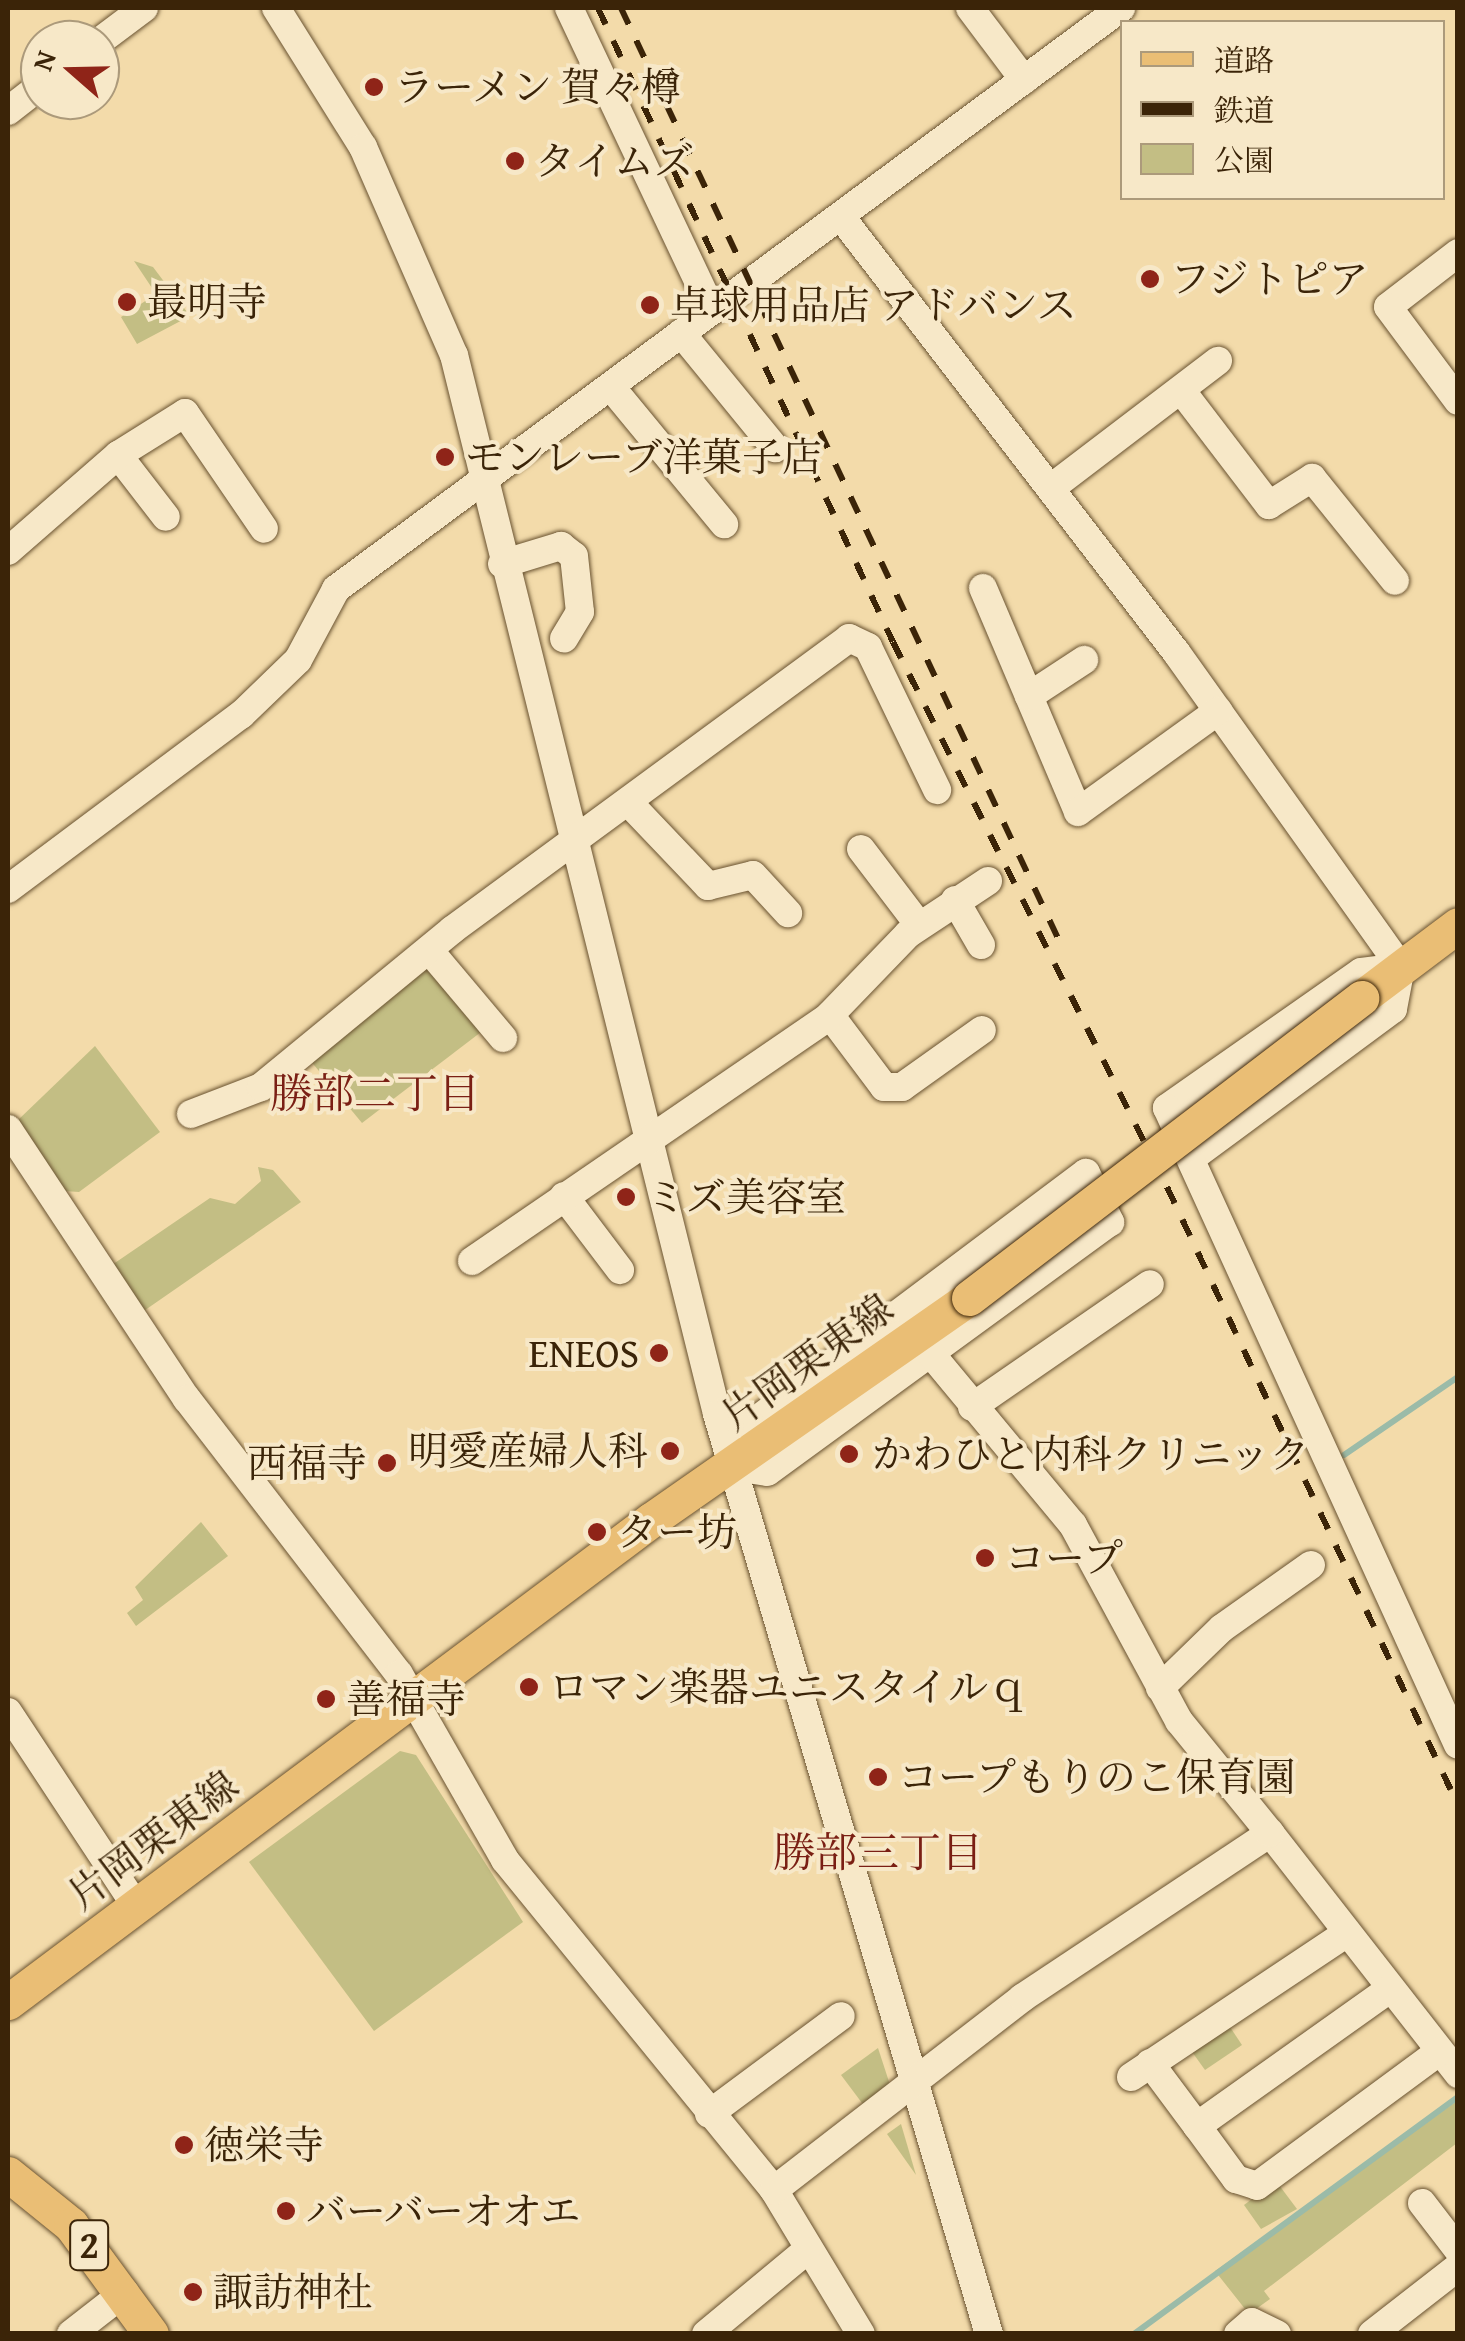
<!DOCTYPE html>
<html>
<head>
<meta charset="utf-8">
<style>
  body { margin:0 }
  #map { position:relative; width:1465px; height:2341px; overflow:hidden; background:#f3dbaa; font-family:"Gentium Book Plus","Noto Serif JP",serif }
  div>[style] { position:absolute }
  .green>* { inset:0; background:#c3be84 }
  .stream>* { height:6px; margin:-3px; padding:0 3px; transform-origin:3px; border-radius:3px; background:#9bbba8 }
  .roads { filter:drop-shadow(0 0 2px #695230) drop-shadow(0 0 2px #695230) }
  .minor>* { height:28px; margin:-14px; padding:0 14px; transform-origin:14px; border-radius:14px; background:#f7e8c8 }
  .major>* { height:35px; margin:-17.5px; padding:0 17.5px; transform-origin:17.5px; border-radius:17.5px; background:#eabe75 }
  .rail>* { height:6px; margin-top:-3px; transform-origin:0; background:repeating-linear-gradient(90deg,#3b2408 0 18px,transparent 0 36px) }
  .bridges { filter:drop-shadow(0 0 2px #3b2408) drop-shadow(0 0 2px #3b2408) }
  .major-bridge>* { height:35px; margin:-17.5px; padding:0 17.5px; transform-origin:17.5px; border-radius:17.5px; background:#eabe75 }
  .dots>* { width:28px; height:28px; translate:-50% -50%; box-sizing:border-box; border:5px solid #f7e8c8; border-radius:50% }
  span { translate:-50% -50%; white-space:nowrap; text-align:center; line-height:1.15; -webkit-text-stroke:8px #f7e8c8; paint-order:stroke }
  .shield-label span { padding:2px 8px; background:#f7e8c8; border:2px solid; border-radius:8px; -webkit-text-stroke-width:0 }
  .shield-label { font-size:38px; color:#3b2408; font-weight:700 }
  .poi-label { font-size:40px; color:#3b2408 }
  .left { translate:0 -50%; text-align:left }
  .right { translate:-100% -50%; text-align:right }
  .street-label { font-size:40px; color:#3b2408 }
  .neighbourhood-label { font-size:42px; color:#7a1f14 }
  .frame { position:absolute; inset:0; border:10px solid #3b2408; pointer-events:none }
  .legend { position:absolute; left:1120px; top:20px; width:325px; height:180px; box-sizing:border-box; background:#f7e8c8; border:2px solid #ac9a7b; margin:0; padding:12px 18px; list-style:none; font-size:30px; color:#3b2408 }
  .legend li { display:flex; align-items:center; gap:20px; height:50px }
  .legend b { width:50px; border:2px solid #ac9a7b }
  .north { position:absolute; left:20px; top:20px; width:100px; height:100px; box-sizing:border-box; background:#f7e8c8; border:2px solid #ac9a7b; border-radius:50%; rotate:290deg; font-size:28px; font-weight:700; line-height:40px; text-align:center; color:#3b2408 }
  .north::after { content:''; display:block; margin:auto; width:35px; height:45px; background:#8f2418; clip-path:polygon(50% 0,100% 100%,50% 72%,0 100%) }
</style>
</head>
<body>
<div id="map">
  <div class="green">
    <i style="clip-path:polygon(134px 261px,153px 267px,190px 316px,137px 344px,121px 317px,156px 294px)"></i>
    <i style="clip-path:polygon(424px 967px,485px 1029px,362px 1123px,309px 1059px)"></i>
    <i style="clip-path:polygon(95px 1046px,160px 1132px,79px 1192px,64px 1191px,17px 1121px)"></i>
    <i style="clip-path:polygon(258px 1167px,273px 1170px,301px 1202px,138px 1315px,106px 1269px,210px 1198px,235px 1204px,261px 1181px)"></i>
    <i style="clip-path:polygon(201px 1522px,228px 1556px,136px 1626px,127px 1613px,143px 1600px,135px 1587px)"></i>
    <i style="clip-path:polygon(400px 1751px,416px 1755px,523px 1922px,374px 2031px,249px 1862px)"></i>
    <i style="clip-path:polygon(1230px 2027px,1242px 2045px,1205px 2070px,1190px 2049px)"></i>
    <i style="clip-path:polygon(878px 2048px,893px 2094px,868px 2111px,841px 2075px)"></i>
    <i style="clip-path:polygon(1457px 2101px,1457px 2143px,1264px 2291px,1270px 2299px,1249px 2314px,1215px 2271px)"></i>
    <i style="clip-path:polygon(901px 2124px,916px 2175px,887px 2134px)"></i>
    <i style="clip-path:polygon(1276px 2181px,1297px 2209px,1261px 2229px,1244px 2205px)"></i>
  </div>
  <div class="stream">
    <i style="left:1344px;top:1455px;width:138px;rotate:-34.4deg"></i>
    <i style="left:1134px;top:2334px;width:401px;rotate:-36.2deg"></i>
  </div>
  <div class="roads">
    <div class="minor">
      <i style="left:276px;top:8px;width:164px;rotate:58deg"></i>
      <i style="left:363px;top:147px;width:227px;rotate:66.4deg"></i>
      <i style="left:454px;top:355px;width:1091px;rotate:76.05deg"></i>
      <i style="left:717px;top:1414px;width:959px;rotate:73.53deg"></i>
      <i style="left:569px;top:8px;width:334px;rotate:64.7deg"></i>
      <i style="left:970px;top:8px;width:90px;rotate:53.1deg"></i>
      <i style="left:100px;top:41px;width:55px;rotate:-36.9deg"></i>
      <i style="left:8px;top:111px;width:41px;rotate:-38deg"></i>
      <i style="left:842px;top:218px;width:548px;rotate:52.42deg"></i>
      <i style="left:1176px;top:652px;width:387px;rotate:54.5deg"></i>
      <i style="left:1401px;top:967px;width:43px;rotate:100.8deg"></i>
      <i style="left:1393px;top:1009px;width:249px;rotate:143.5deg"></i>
      <i style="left:1458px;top:253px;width:88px;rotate:142.4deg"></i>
      <i style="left:1388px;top:307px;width:117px;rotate:53.3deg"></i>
      <i style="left:681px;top:333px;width:149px;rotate:50.7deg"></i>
      <i style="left:611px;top:387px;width:178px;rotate:50.5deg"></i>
      <i style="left:1181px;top:390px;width:145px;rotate:52.6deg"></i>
      <i style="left:1269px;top:505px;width:51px;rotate:-32.1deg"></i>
      <i style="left:1312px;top:478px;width:132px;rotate:51.1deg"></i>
      <i style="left:118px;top:455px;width:78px;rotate:52.3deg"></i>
      <i style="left:1051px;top:488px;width:210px;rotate:-37.3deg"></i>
      <i style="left:8px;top:551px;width:146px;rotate:-41.1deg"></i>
      <i style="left:118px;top:455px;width:79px;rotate:-32.1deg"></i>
      <i style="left:185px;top:413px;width:140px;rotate:55.7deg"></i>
      <i style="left:502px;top:564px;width:62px;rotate:-17deg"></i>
      <i style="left:561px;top:546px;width:16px;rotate:38deg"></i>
      <i style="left:574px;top:556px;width:56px;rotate:83.9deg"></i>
      <i style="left:580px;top:612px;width:31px;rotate:121deg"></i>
      <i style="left:983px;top:588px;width:243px;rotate:67deg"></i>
      <i style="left:1078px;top:812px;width:173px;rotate:-35.8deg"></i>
      <i style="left:1029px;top:696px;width:66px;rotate:-33.2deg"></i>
      <i style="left:628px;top:802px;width:116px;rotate:46.4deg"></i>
      <i style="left:708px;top:886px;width:46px;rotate:-13.7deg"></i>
      <i style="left:753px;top:875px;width:52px;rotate:47.4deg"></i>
      <i style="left:861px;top:849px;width:96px;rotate:52.7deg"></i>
      <i style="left:8px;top:889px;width:291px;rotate:-36.8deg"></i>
      <i style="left:241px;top:715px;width:79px;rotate:-44deg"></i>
      <i style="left:298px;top:660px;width:81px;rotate:-61.8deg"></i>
      <i style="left:336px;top:589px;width:977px;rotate:-36.51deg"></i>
      <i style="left:955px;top:900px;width:52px;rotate:60deg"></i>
      <i style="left:429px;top:950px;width:115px;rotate:49.9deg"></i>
      <i style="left:1401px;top:967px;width:40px;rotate:172.9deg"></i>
      <i style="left:1361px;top:972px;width:237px;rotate:145deg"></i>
      <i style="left:1167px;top:1108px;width:700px;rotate:65.45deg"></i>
      <i style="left:830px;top:1015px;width:90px;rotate:53.1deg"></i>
      <i style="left:884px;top:1087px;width:18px"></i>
      <i style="left:902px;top:1087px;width:98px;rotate:-35.5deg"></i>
      <i style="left:191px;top:1114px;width:75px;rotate:-21.1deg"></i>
      <i style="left:261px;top:1087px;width:247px;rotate:-39.4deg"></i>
      <i style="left:452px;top:930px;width:493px;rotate:-36.3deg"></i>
      <i style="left:849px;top:638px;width:21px;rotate:25deg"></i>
      <i style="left:868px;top:647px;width:159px;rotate:64.2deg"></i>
      <i style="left:8px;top:1129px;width:324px;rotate:56.5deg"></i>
      <i style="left:187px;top:1399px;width:347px;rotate:52.4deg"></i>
      <i style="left:399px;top:1674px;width:214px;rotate:60.3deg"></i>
      <i style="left:505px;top:1860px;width:426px;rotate:50.8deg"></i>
      <i style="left:774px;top:2190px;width:168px;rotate:58.9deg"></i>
      <i style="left:1086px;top:1173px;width:55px;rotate:63.9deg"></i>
      <i style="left:1110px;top:1222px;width:424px;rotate:143.9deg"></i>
      <i style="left:767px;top:1472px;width:33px;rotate:-171deg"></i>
      <i style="left:734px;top:1467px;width:37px;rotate:-77deg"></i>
      <i style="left:742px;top:1431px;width:430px;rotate:-36.9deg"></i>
      <i style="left:564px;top:1196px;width:93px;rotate:52.9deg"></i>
      <i style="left:472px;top:1261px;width:430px;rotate:-34.4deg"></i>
      <i style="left:827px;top:1018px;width:117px;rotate:-46deg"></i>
      <i style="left:908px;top:934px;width:96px;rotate:-33.5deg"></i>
      <i style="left:972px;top:1407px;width:216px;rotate:-34.6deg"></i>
      <i style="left:1160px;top:1688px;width:86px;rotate:-44.1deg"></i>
      <i style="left:1222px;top:1628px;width:109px;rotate:-35.3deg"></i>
      <i style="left:8px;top:1712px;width:232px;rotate:56.6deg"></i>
      <i style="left:1270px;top:1833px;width:306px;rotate:52deg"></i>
      <i style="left:1150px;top:2063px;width:79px;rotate:53.3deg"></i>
      <i style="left:1197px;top:2126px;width:237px;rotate:-35.4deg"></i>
      <i style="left:1131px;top:2077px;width:260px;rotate:-33.7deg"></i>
      <i style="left:709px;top:2114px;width:164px;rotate:-36.6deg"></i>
      <i style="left:1197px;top:2126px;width:66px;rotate:53.7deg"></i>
      <i style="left:1236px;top:2179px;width:22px;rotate:18deg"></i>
      <i style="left:1257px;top:2186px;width:227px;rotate:-36.4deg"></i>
      <i style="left:774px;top:2190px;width:314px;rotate:-37.7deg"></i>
      <i style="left:1022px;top:1998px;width:298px;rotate:-33.6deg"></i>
      <i style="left:1270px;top:1833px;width:144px;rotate:-129.1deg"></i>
      <i style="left:1179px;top:1721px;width:223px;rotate:-118.4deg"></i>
      <i style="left:1073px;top:1525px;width:224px;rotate:-129.7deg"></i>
      <i style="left:1422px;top:2203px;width:59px;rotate:52.5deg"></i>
      <i style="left:71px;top:2334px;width:68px;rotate:-37.9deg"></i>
      <i style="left:706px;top:2334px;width:130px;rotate:-39.7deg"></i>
      <i style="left:1238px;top:2334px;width:18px;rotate:-41deg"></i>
      <i style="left:1252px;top:2322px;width:28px;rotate:26deg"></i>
      <i style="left:1372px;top:2334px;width:109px;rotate:-37.9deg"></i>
    </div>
    <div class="major">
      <i style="left:1361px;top:998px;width:121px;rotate:-37deg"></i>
      <i style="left:8px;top:2002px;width:804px;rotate:-36.86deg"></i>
      <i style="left:651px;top:1520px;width:388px;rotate:-34.9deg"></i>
      <i style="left:8px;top:2174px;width:81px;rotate:39deg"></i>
      <i style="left:71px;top:2225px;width:135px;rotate:53.7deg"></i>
    </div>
  </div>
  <div class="rail">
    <i style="left:598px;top:8px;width:699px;rotate:65.05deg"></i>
    <i style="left:893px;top:642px;width:610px;rotate:63.31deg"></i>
    <i style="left:1167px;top:1187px;width:683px;rotate:64.79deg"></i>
    <i style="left:621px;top:8px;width:1040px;rotate:64.84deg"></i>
  </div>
  <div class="bridges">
    <div class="major-bridge">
      <i style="left:969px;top:1298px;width:494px;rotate:-37.4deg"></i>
    </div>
  </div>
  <div class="dots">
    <i style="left:374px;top:87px;background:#8f2418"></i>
    <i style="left:515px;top:161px;background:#8f2418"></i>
    <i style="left:1150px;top:279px;background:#8f2418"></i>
    <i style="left:127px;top:302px;background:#8f2418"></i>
    <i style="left:650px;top:305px;background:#8f2418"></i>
    <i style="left:445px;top:457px;background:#8f2418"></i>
    <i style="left:626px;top:1197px;background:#8f2418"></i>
    <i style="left:659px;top:1353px;background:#8f2418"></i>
    <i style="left:670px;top:1451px;background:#8f2418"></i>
    <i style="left:849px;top:1454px;background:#8f2418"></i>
    <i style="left:387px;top:1463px;background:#8f2418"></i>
    <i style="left:597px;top:1532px;background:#8f2418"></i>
    <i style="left:985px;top:1558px;background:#8f2418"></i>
    <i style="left:529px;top:1687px;background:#8f2418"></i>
    <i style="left:326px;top:1699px;background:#8f2418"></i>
    <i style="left:878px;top:1777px;background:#8f2418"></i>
    <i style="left:184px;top:2145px;background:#8f2418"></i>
    <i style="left:286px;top:2211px;background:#8f2418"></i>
    <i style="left:193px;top:2292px;background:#8f2418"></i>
  </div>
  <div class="shield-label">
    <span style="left:89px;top:2245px">2</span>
  </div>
  <div class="poi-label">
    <span class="left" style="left:394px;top:87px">ラーメン 賀々樽</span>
    <span class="left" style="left:535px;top:161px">タイムズ</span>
    <span class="left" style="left:1170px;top:279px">フジトピア</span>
    <span class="left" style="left:147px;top:302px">最明寺</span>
    <span class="left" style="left:670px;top:305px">卓球用品店 アドバンス</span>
    <span class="left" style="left:465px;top:457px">モンレーブ洋菓子店</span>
    <span class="left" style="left:646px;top:1197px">ミズ美容室</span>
    <span class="right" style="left:639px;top:1353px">ENEOS</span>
    <span class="right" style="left:648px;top:1451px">明愛産婦人科</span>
    <span class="left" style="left:872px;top:1454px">かわひと内科クリニック</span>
    <span class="right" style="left:367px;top:1463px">西福寺</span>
    <span class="left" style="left:617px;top:1532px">ター坊</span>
    <span class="left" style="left:1005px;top:1558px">コープ</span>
    <span class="left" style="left:549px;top:1687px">ロマン楽器ユニスタイルｑ</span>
    <span class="left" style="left:346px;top:1699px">善福寺</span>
    <span class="left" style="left:898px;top:1777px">コープもりのこ保育園</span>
    <span class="left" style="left:204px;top:2145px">徳栄寺</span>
    <span class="left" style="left:306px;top:2211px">バーバーオオエ</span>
    <span class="left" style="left:213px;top:2292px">諏訪神社</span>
  </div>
  <div class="street-label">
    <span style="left:807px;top:1362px;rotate:-36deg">片岡栗東線</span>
    <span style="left:153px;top:1840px;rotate:-37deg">片岡栗東線</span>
  </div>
  <div class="neighbourhood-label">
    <span style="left:375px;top:1093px">勝部二丁目</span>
    <span style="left:878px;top:1852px">勝部三丁目</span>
  </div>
  <div class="frame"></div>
  <ul class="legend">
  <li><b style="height:12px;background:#eabe75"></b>道路</li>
  <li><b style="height:12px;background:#3b2408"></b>鉄道</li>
  <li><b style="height:28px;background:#c3be84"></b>公園</li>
  </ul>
  <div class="north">N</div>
</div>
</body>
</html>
